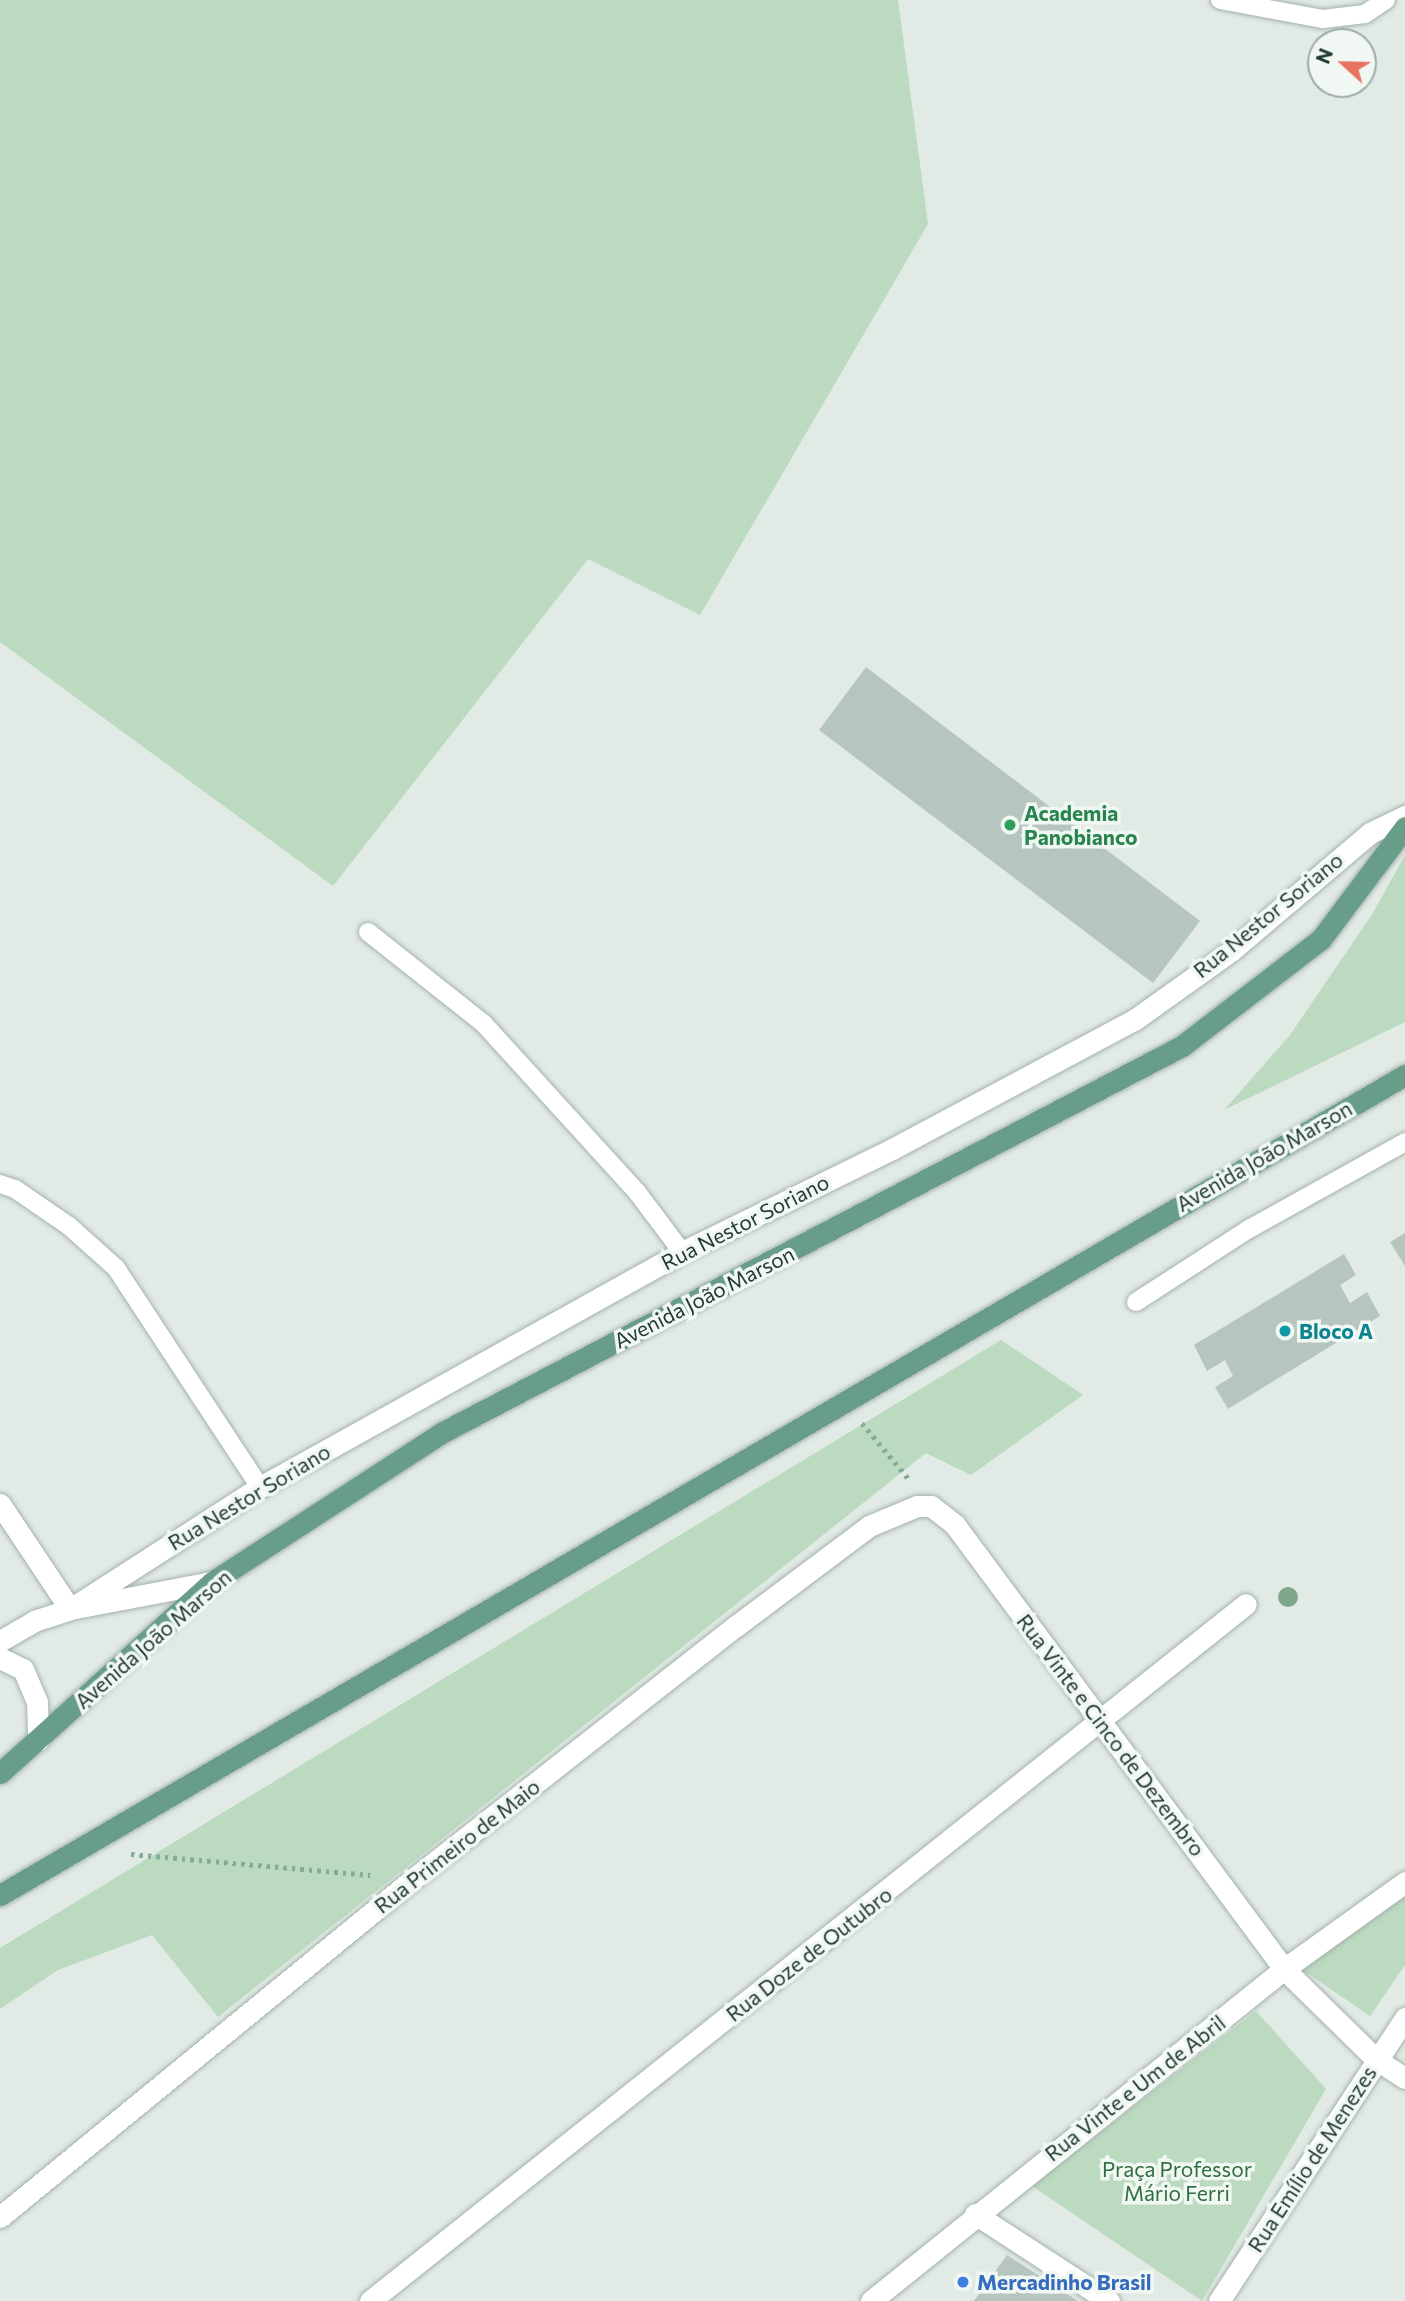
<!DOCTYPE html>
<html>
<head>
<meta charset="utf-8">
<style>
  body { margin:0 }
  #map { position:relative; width:1405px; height:2301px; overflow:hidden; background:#e1eae5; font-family:Commissioner,sans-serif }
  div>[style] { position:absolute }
  .green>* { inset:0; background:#bbdac0 }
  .building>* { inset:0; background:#b6c5be }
  .path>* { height:4.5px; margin-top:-2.25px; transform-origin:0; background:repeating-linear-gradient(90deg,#83ac9b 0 3.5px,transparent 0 8.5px) }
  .roads { filter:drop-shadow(0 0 2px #a4b2ab) drop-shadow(0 0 2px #a4b2ab) }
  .service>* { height:18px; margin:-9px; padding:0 9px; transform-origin:9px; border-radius:9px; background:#fff }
  .minor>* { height:21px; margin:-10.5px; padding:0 10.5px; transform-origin:10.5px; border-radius:10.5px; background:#fff }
  .primary>* { height:21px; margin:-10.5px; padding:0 10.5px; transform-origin:10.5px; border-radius:10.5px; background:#689d8a }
  .trees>* { width:20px; height:20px; margin:-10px; border-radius:50%; background:#7fa68b }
  .dots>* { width:19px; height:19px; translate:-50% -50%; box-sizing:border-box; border:4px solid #f1f7f3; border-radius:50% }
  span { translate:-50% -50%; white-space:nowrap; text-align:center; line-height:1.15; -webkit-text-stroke:7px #f1f7f3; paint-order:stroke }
  .leisure-label { font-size:21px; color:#27864d; font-weight:700 }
  .left { translate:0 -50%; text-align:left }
  .street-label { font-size:21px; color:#223a31 }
  .culture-label { font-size:21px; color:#0d838f; font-weight:700 }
  .park-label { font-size:21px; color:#2f6e41 }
  .shop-label { font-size:21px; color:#366cbe; font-weight:700 }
  .north { position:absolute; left:1307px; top:28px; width:70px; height:70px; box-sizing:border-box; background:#f1f7f3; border:2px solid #9eaba5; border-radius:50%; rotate:292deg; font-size:19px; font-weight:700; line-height:28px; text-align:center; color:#223a31 }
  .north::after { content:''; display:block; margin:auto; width:24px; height:32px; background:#e97360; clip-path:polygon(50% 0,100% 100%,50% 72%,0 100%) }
</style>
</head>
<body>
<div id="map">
  <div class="green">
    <i style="clip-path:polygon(0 0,898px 0,928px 224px,700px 615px,588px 559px,333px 886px,0 642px)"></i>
    <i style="clip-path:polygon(1405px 855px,1405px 1022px,1224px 1110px,1290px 1035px,1373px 913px)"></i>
    <i style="clip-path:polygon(1001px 1340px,1083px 1395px,971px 1475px,926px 1453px,218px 2017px,152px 1935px,58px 1970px,0 2009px,0 1948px)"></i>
    <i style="clip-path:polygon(1405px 1896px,1405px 1965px,1370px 2016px,1301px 1969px)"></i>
    <i style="clip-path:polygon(1256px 2011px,1326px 2089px,1202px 2301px,1032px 2186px)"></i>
  </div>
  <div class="building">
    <i style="clip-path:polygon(866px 667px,1200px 921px,1153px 983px,819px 730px)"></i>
    <i style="clip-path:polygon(1405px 1233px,1405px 1266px,1390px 1242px)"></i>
    <i style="clip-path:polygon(1344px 1254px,1356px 1275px,1340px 1285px,1350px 1303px,1367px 1292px,1380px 1316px,1228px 1409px,1215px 1387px,1233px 1376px,1225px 1360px,1207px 1371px,1194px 1345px)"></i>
    <i style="clip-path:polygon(1007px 2255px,1078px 2301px,974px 2301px)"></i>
  </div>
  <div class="path">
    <i style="left:862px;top:1423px;width:72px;rotate:50.1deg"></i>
    <i style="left:131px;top:1854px;width:240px;rotate:5deg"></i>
  </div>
  <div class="roads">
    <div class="service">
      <i style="left:1220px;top:0;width:105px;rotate:10.5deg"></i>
      <i style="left:1323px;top:19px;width:42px;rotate:-6.8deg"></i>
      <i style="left:1365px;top:14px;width:25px;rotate:-34deg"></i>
      <i style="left:368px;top:932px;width:148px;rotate:38.4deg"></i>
      <i style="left:484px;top:1024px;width:227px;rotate:47.7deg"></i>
      <i style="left:637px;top:1192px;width:75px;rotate:53.1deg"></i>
      <i style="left:0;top:1184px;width:16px;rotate:18deg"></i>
      <i style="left:15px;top:1189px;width:65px;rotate:34.4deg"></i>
      <i style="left:69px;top:1226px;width:63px;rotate:41.8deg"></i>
      <i style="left:116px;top:1268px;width:262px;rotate:56.7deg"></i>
      <i style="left:1136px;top:1302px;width:135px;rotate:-32.9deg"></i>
      <i style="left:1249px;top:1229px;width:179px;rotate:-29.1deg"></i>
    </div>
    <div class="minor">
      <i style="left:0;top:1504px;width:126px;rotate:56.3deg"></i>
      <i style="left:70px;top:1609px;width:226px;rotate:-32.7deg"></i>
      <i style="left:260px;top:1487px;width:483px;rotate:-29.1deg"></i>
      <i style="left:682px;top:1252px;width:234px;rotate:-26.1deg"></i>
      <i style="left:892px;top:1149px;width:274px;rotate:-28.1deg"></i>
      <i style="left:1134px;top:1020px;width:120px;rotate:-35.5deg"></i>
      <i style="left:1232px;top:950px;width:181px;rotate:-40.3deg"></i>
      <i style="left:1370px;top:833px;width:39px;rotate:-26deg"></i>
      <i style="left:0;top:1641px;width:39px;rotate:-30deg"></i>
      <i style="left:34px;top:1621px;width:38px;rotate:-18deg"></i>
      <i style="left:70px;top:1609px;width:145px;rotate:-10.8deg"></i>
      <i style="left:0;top:1658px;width:25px;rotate:26deg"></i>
      <i style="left:23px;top:1669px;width:36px;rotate:67deg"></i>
      <i style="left:37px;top:1702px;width:38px;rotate:88deg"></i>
      <i style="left:975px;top:2214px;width:160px;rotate:33deg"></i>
      <i style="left:0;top:2217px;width:534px;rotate:-39.3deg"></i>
      <i style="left:413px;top:1879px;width:410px;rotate:-38.1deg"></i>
      <i style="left:736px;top:1626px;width:166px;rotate:-36.9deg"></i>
      <i style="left:869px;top:1526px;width:52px;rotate:-22.6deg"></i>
      <i style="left:917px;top:1506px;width:14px"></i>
      <i style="left:931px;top:1506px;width:31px;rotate:38deg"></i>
      <i style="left:955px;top:1525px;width:553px;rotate:53.46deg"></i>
      <i style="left:1284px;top:1969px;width:130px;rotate:44.4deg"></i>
      <i style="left:1377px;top:2060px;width:33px;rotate:33deg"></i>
      <i style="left:370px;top:2301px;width:1119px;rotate:-38.51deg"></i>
      <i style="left:871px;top:2301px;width:530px;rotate:-38.79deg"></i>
      <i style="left:1284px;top:1969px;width:149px;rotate:-35.7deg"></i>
      <i style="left:1219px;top:2301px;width:339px;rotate:-56.7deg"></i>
    </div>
    <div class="primary">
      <i style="left:0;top:1773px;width:285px;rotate:-42deg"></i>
      <i style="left:212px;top:1582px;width:275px;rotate:-33deg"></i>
      <i style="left:443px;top:1432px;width:834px;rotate:-27.58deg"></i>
      <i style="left:1182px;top:1046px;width:175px;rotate:-37.6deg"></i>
      <i style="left:1321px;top:939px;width:140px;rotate:-53.1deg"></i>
      <i style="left:0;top:1895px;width:1627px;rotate:-30.27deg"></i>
    </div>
  </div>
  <div class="trees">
    <i style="left:1288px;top:1597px"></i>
  </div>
  <div class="dots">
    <i style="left:1010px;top:825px;background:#2e9e5b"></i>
    <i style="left:1285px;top:1331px;background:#0f9aa8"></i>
    <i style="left:963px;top:2282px;background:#3f7fe0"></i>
  </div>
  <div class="leisure-label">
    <span class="left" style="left:1024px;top:825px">Academia<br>Panobianco</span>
  </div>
  <div class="street-label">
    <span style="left:1268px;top:915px;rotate:-39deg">Rua Nestor Soriano</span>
    <span style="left:1264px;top:1156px;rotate:-30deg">Avenida João Marson</span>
    <span style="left:745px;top:1222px;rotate:-27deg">Rua Nestor Soriano</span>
    <span style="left:704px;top:1297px;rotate:-27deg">Avenida João Marson</span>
    <span style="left:249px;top:1497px;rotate:-31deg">Rua Nestor Soriano</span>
    <span style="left:153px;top:1639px;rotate:-41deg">Avenida João Marson</span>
    <span style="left:1111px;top:1735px;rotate:53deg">Rua Vinte e Cinco de Dezembro</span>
    <span style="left:457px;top:1846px;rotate:-38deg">Rua Primeiro de Maio</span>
    <span style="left:809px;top:1954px;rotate:-38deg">Rua Doze de Outubro</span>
    <span style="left:1135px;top:2088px;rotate:-38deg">Rua Vinte e Um de Abril</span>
    <span style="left:1312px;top:2159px;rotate:-57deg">Rua Emílio de Menezes</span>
  </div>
  <div class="culture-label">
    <span class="left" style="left:1299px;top:1331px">Bloco A</span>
  </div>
  <div class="park-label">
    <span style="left:1177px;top:2181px">Praça Professor<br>Mário Ferri</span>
  </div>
  <div class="shop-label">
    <span class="left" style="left:977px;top:2282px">Mercadinho Brasil</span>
  </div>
  <div class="north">N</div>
</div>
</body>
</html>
